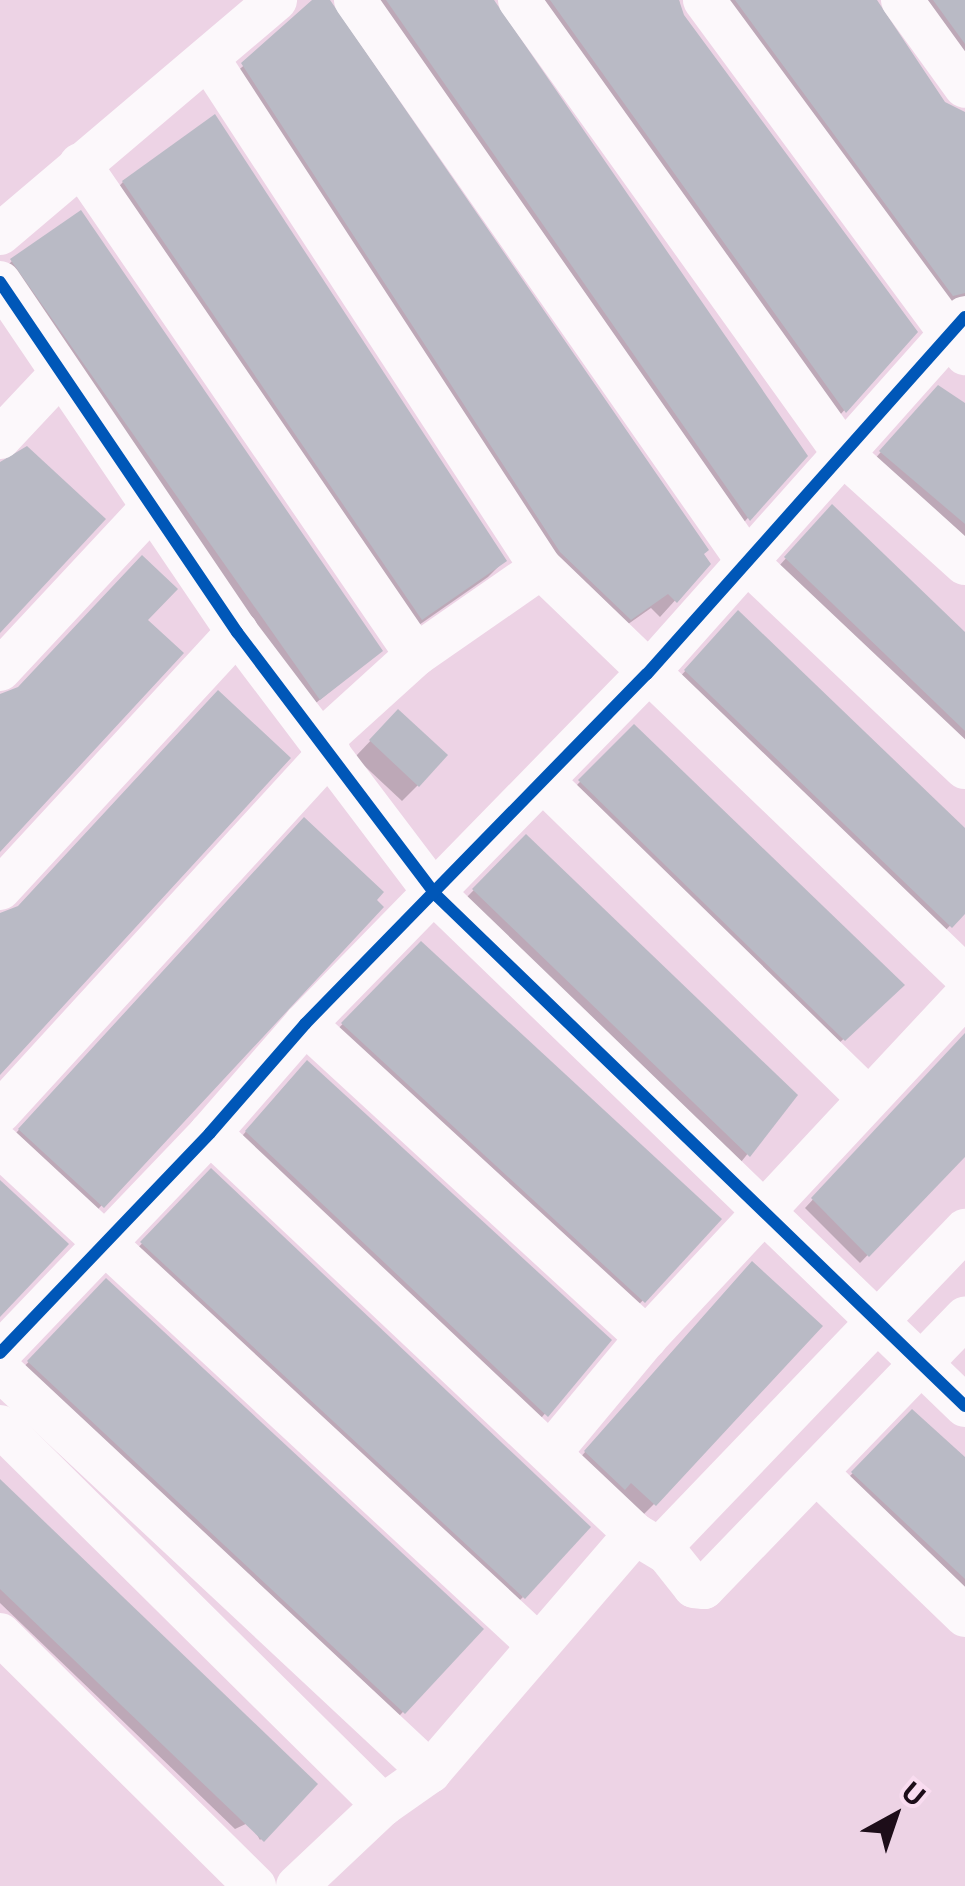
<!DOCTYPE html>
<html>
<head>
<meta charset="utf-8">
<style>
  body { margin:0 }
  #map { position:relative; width:965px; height:1886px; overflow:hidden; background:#edd3e5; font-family:"Noto Sans",sans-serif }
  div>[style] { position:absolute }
  .shadow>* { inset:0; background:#0003 }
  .building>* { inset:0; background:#b9bac5 }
  .street>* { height:42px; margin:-21px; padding:0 21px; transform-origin:21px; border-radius:21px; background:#fcf8fb }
  .cycleway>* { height:12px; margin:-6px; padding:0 6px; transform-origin:6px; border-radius:6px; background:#0057b8 }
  span { translate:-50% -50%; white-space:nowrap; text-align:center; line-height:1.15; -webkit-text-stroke:8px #f9dcf0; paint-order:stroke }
  .north { position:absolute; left:845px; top:1766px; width:100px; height:100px; -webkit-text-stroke:8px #f9dcf0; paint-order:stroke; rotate:40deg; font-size:28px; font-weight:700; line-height:40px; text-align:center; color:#1d0d19 }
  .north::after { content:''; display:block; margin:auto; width:35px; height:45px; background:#1d0d19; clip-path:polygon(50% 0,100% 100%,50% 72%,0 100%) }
</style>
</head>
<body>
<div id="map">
  <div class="shadow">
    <i style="clip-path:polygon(320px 0,328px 0,708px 564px,660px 617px,651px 608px,614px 634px,545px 567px,227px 80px)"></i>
    <i style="clip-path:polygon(362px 0,494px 0,496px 15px,805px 456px,734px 533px)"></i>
    <i style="clip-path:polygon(526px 0,679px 0,681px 16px,915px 332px,830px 426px)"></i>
    <i style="clip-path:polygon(711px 0,875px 0,944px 104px,965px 114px,965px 311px,954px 306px)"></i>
    <i style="clip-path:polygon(908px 0,965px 0,965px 84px)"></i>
    <i style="clip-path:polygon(123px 182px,504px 561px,488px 577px,406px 634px,108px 198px)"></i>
    <i style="clip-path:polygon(12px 261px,380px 651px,306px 711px,0 273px)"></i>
    <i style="clip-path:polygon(930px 396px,965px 408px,965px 544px,873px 461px)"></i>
    <i style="clip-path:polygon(825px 515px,965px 635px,965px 745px,779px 566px)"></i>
    <i style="clip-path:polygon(731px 620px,965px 831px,965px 910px,942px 934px,678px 679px)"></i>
    <i style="clip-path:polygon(398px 712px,418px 785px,402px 801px,355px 757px)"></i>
    <i style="clip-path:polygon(634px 727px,901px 985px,836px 1046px,573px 789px)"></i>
    <i style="clip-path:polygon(288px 837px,381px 907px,86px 1222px,4px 1146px)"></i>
    <i style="clip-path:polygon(526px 837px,795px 1095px,741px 1162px,466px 898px)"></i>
    <i style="clip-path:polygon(421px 944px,719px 1220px,627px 1317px,327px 1040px)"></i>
    <i style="clip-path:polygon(965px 1035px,965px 1153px,860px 1263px,805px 1208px)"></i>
    <i style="clip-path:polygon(291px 1079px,608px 1340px,530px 1431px,231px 1149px)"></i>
    <i style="clip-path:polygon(211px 1172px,523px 1597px,507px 1613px,127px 1259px)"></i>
    <i style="clip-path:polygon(737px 1279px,654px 1504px,639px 1519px,571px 1468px)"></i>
    <i style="clip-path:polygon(106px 1282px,480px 1629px,388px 1728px,13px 1378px)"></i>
    <i style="clip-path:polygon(912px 1413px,965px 1460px,965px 1593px,844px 1482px)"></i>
    <i style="clip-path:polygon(0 1482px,314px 1784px,260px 1840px,250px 1822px,235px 1829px,0 1603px)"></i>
  </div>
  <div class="building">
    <i style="clip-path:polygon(312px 0,330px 0,709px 550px,704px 554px,711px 564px,677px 603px,668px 594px,631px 620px,560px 552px,241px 63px)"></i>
    <i style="clip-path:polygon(386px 0,494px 0,808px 456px,750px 521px)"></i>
    <i style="clip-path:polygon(550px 0,679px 0,684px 15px,918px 332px,846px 413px)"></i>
    <i style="clip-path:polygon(735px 0,877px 0,945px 102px,965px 112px,965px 293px,953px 296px)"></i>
    <i style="clip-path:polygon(933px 0,965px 0,965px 44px)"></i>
    <i style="clip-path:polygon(215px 114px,507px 561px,422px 620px,122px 181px)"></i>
    <i style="clip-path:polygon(81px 210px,383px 651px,320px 700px,10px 259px)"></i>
    <i style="clip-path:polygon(938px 385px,965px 403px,965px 524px,879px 451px)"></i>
    <i style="clip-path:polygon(27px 446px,106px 519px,0 633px,0 462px)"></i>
    <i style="clip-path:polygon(832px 504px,965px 632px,965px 731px,784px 557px)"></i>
    <i style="clip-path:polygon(142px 555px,178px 589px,148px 620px,184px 653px,0 852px,0 694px,18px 687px)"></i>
    <i style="clip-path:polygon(738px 610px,965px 828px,965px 914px,952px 928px,684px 670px)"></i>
    <i style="clip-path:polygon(218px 690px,291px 758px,0 1075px,0 913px,18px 906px)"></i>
    <i style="clip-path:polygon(398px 709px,448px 755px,419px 787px,369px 740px)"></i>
    <i style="clip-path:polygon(634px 724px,905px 985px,845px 1041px,578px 780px)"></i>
    <i style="clip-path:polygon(304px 817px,384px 892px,377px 900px,384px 907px,104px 1208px,18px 1129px)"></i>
    <i style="clip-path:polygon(526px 834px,798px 1095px,750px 1157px,472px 889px)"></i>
    <i style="clip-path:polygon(421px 941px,722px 1219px,645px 1303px,341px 1023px)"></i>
    <i style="clip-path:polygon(965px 1033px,965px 1157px,869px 1257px,811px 1198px)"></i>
    <i style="clip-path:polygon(307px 1060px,612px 1340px,548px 1417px,245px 1131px)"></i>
    <i style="clip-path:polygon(211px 1168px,591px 1527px,525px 1599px,140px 1242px)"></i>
    <i style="clip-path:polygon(0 1180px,69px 1244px,0 1317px)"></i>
    <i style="clip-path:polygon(752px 1261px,823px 1326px,656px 1506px,631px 1483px,625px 1490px,584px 1451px)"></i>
    <i style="clip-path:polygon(106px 1278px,484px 1629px,405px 1714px,27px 1361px)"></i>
    <i style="clip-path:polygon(912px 1409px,965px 1457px,965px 1579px,851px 1472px)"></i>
    <i style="clip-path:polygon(0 1479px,318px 1784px,264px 1842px,0 1589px)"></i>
  </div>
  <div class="street">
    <i style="left:355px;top:0;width:688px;rotate:55.06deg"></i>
    <i style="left:749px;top:564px;width:297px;rotate:43.4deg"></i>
    <i style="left:519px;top:0;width:562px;rotate:54.41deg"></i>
    <i style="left:846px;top:457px;width:160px;rotate:42deg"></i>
    <i style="left:704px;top:0;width:440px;rotate:53.6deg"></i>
    <i style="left:902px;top:0;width:107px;rotate:54.1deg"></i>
    <i style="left:208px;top:58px;width:609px;rotate:56.86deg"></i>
    <i style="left:541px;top:568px;width:588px;rotate:43.9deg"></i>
    <i style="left:80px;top:164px;width:595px;rotate:55.62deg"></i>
    <i style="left:0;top:234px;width:362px;rotate:-40.3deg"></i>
    <i style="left:0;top:282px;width:423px;rotate:55.9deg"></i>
    <i style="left:237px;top:632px;width:331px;rotate:52.9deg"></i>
    <i style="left:437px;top:896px;width:734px;rotate:44.01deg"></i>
    <i style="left:0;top:438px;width:88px;rotate:-46.8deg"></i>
    <i style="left:0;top:670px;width:221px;rotate:-47deg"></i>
    <i style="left:320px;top:742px;width:130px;rotate:-42.2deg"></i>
    <i style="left:416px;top:655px;width:152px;rotate:-34.8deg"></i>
    <i style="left:544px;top:782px;width:453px;rotate:44.3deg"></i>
    <i style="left:0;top:889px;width:350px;rotate:-47.3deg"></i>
    <i style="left:305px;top:1024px;width:464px;rotate:42.6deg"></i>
    <i style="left:0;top:1112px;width:488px;rotate:-47.5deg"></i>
    <i style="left:210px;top:1133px;width:584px;rotate:43.34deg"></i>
    <i style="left:0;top:1146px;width:731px;rotate:42.84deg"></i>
    <i style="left:0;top:1353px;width:304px;rotate:-46.3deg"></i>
    <i style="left:210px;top:1133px;width:145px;rotate:-48.9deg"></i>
    <i style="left:305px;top:1024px;width:489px;rotate:-45.7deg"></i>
    <i style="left:647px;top:674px;width:478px;rotate:-48.3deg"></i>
    <i style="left:0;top:1370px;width:589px;rotate:43.07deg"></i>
    <i style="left:0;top:1426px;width:539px;rotate:44.7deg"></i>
    <i style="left:551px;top:1452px;width:148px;rotate:-50.2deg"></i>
    <i style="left:646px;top:1338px;width:468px;rotate:-47deg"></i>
    <i style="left:819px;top:1475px;width:203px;rotate:44deg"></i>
    <i style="left:660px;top:1548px;width:441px;rotate:-46.2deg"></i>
    <i style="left:0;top:1634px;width:359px;rotate:44.7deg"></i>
    <i style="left:297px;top:1886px;width:118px;rotate:-43.3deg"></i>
    <i style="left:383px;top:1805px;width:57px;rotate:-35.1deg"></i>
    <i style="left:430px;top:1772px;width:314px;rotate:-49.3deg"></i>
    <i style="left:635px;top:1534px;width:37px;rotate:31deg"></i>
    <i style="left:667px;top:1553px;width:43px;rotate:51.5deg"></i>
    <i style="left:694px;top:1587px;width:10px;rotate:6deg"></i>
    <i style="left:704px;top:1588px;width:376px;rotate:-46deg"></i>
  </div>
  <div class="cycleway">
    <i style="left:0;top:282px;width:423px;rotate:55.9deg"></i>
    <i style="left:237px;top:632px;width:331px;rotate:52.9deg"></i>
    <i style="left:437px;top:896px;width:734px;rotate:44.01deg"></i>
    <i style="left:0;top:1353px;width:304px;rotate:-46.3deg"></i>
    <i style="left:210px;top:1133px;width:145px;rotate:-48.9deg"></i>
    <i style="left:305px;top:1024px;width:489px;rotate:-45.7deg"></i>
    <i style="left:647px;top:674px;width:478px;rotate:-48.3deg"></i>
  </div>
  <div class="north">U</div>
</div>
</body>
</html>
